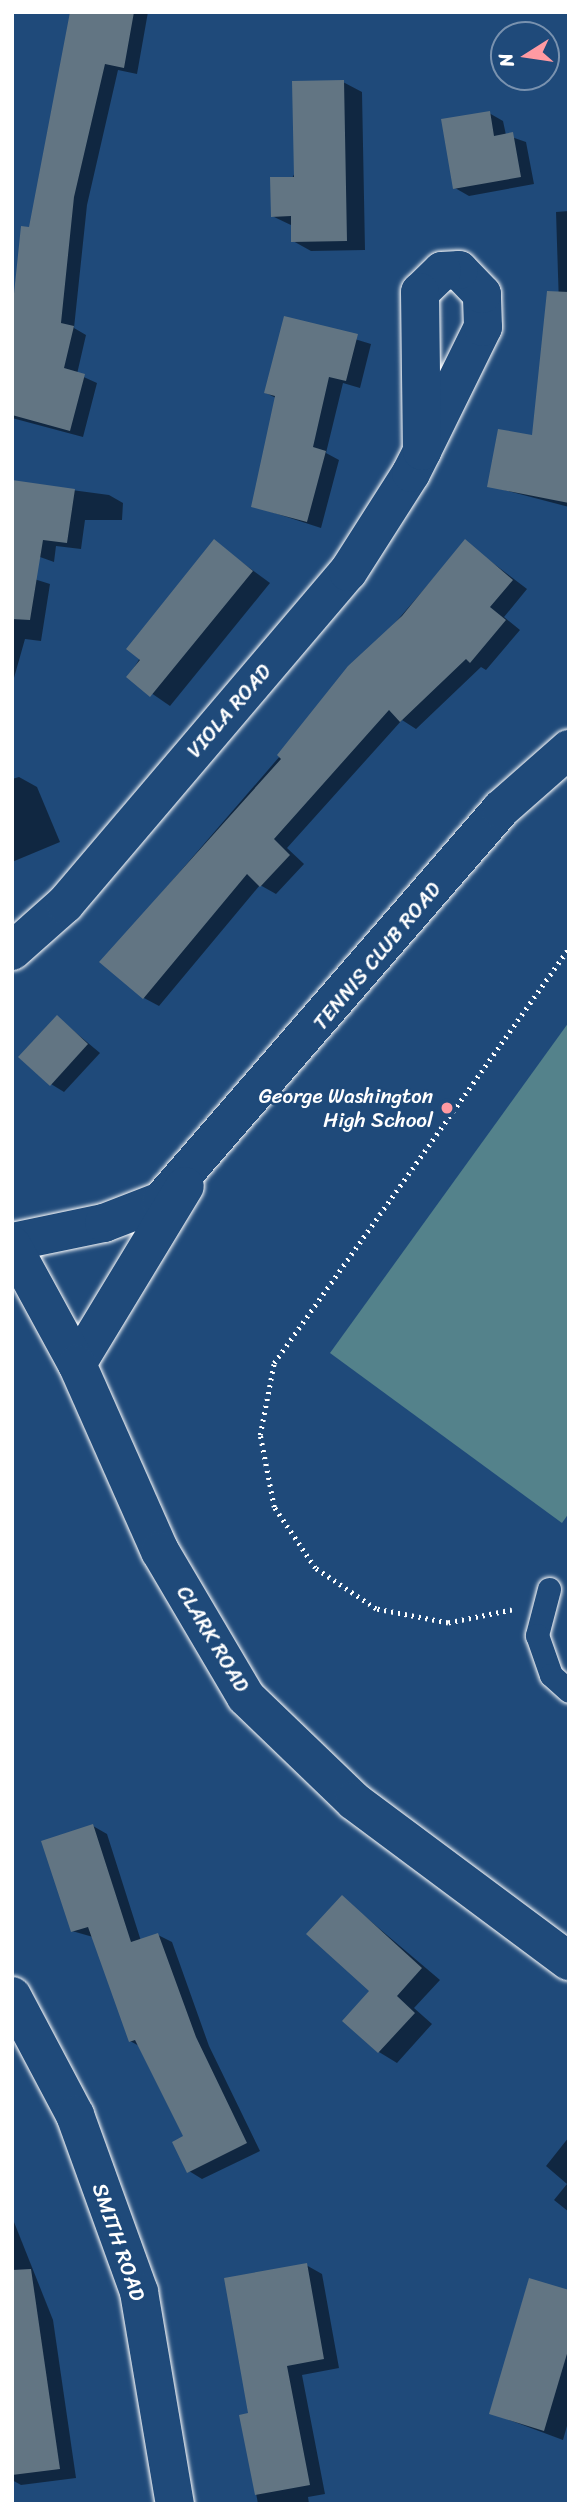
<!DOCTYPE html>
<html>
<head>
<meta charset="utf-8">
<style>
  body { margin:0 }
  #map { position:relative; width:581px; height:2516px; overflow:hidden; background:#1f4a7a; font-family:Sriracha,sans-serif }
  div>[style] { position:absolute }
  .green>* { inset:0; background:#54828b }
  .shadow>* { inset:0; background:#0007 }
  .building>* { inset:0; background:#627583 }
  .path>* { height:4.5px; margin-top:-2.25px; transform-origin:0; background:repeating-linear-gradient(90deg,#fff 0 2px,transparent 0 7px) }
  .roads { filter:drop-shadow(0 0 2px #fff) drop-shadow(0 0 2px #fff) }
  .lane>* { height:23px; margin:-11.5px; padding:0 11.5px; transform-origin:11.5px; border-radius:11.5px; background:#1f4a7a }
  .street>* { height:38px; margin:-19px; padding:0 19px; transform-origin:19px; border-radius:19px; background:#1f4a7a }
  .secondary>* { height:38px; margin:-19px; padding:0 19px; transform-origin:19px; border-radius:19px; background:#1f4a7a }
  .dots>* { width:19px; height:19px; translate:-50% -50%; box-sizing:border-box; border:4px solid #1f4a7a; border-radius:50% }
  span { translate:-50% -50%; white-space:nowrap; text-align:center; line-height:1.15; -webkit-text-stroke:5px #1f4a7a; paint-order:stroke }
  .street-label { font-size:21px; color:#fff }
  .poi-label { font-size:21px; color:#fff }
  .right { translate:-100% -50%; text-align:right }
  .frame { position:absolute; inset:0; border:14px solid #fff; pointer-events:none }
  .north { position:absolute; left:490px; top:21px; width:70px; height:70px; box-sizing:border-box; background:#1f4a7a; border:2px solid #7992af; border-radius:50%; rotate:258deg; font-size:19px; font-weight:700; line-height:28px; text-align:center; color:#fff }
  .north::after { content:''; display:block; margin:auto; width:24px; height:32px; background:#ff9aa2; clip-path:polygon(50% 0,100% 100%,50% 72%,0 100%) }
</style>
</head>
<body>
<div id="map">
  <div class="green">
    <i style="clip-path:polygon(569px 1022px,569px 1513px,562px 1523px,330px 1353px)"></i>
  </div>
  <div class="shadow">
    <i style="clip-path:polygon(71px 12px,148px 12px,137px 74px,118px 70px,87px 205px,74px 328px,86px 335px,77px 374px,97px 383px,83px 437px,12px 418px,12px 348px)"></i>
    <i style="clip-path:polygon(343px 82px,362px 92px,365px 250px,311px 251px,293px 241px,293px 226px,272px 216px)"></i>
    <i style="clip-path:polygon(489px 113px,503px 121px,506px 135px,526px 142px,534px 184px,469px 196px,455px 188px)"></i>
    <i style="clip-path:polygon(569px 211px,569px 389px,560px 336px,556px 212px)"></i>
    <i style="clip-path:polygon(286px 318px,371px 344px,360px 388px,343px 383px,326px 453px,339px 460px,321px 528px,253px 506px,276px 398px,266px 393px)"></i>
    <i style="clip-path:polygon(534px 437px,569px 438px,569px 507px,489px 486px)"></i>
    <i style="clip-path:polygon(12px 482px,109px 495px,123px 503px,122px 520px,85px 520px,81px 549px,56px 546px,54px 562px,12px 547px)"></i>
    <i style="clip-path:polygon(214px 542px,270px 583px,170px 706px,128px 677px)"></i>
    <i style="clip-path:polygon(465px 542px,527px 589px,504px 617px,520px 630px,486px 670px,481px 667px,416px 729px,402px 720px,287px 848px,304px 864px,276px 894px,260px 885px,159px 1006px,144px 998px,102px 962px)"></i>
    <i style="clip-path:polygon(12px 572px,50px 584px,41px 641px,25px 639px,12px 685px)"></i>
    <i style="clip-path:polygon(19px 777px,37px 787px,60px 842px,12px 862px,12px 779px)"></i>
    <i style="clip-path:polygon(57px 1017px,100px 1053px,64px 1092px,51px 1084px)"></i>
    <i style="clip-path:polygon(93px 1826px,107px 1834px,141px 1941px,158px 1935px,172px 1942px,209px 2046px,260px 2151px,202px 2179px,189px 2171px,185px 2137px,141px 2047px,130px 2041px,93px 1937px,72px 1931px)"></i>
    <i style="clip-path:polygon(342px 1897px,440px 1980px,414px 2008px,432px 2024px,397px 2063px,379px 2052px,372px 1991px)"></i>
    <i style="clip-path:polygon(569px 2137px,569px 2212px,554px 2200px,567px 2184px,546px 2166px)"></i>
    <i style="clip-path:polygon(12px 2217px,53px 2320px,76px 2478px,21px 2485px,12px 2480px)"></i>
    <i style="clip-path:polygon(306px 2265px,322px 2274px,339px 2368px,302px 2375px,325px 2494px,308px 2497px,309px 2504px,258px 2504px,242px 2417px,250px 2415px)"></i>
    <i style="clip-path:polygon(569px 2292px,569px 2419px,563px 2440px,491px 2413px)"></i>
  </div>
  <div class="building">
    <i style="clip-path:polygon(70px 12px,134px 12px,124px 68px,105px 64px,74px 197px,61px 323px,74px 326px,64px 368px,85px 374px,70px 431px,12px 415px,12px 313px,21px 226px,29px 227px)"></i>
    <i style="clip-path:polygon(344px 80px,347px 241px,291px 242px,291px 216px,271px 217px,270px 177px,294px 177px,292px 81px)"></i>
    <i style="clip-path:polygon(490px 111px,494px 136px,513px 132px,521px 177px,453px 189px,441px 119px)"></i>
    <i style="clip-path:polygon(547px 291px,569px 292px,569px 503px,487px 487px,498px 429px,532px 435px)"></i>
    <i style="clip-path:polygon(284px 316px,358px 334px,346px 381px,329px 377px,313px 447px,326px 451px,307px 522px,251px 507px,275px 396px,264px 393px)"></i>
    <i style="clip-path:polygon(12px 480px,75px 489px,67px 543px,43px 540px,30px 620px,12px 619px)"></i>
    <i style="clip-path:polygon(214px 539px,253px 571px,150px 697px,126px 677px,140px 660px,126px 649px)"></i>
    <i style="clip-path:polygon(465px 539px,513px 580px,490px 607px,506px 620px,470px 663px,466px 659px,400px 722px,389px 710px,274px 839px,290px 855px,260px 887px,247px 874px,143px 999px,99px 962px,281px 759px,277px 755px,348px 666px,402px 616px)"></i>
    <i style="clip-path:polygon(57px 1015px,88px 1044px,50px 1086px,18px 1057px)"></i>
    <i style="clip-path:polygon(93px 1824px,131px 1942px,158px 1933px,196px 2037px,247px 2143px,187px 2173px,172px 2142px,183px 2136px,135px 2040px,129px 2042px,88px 1927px,71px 1932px,41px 1841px)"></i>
    <i style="clip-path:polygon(342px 1895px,422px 1968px,397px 1996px,415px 2013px,378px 2053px,342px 2021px,369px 1991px,306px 1934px)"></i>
    <i style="clip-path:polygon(307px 2263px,324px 2359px,287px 2366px,310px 2485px,255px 2495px,239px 2415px,248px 2413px,224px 2278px)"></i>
    <i style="clip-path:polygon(31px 2269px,60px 2469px,12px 2475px,12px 2270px)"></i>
    <i style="clip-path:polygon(529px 2278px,569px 2290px,569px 2347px,544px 2431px,489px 2414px)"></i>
  </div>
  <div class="path">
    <i style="left:512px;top:1610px;width:65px;rotate:168.5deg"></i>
    <i style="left:448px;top:1623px;width:73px;rotate:-169deg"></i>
    <i style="left:376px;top:1609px;width:73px;rotate:-146.1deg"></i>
    <i style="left:315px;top:1568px;width:73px;rotate:-123.9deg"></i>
    <i style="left:274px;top:1507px;width:73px;rotate:-101deg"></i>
    <i style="left:260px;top:1435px;width:73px;rotate:-79deg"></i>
    <i style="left:274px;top:1363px;width:509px;rotate:-54.59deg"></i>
  </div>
  <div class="roads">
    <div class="lane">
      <i style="left:549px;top:1589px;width:48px;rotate:104.6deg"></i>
      <i style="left:537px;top:1635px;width:42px;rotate:70.7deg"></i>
      <i style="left:551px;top:1675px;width:24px;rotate:42deg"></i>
    </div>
    <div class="street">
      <i style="left:12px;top:951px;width:71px;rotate:-41.6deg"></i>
      <i style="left:65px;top:904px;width:436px;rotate:-49.6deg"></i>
      <i style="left:348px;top:572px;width:117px;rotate:-57.5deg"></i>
      <i style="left:411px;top:473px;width:25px;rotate:-63deg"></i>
      <i style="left:422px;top:451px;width:138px;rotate:-63.8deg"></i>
      <i style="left:483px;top:327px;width:33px;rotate:-92deg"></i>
      <i style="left:482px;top:294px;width:33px;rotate:-134deg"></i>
      <i style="left:459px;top:270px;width:17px;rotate:177deg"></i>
      <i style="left:442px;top:271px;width:30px;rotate:136deg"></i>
      <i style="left:420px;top:292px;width:159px;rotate:89.3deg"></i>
      <i style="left:12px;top:1242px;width:94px;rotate:-11.7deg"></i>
      <i style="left:104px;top:1223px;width:61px;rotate:-21.1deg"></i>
      <i style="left:161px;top:1201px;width:519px;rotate:-49.06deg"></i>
      <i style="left:501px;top:809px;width:91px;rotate:-41.4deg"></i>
      <i style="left:77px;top:1364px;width:208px;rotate:-58.8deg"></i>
    </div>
    <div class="secondary">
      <i style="left:12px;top:1245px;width:136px;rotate:61.4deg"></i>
      <i style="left:77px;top:1364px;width:205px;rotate:66.1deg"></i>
      <i style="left:160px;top:1551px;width:169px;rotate:59.5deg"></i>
      <i style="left:246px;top:1697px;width:150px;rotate:43.9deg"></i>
      <i style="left:354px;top:1801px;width:268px;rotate:36.7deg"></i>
      <i style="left:12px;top:1996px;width:135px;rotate:62.1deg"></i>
      <i style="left:75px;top:2115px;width:188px;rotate:70.1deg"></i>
      <i style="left:139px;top:2292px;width:215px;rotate:80.4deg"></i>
    </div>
  </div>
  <div class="dots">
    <i style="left:447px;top:1108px;background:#ff9aa2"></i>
  </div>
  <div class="street-label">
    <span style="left:229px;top:711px;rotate:-49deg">VIOLA ROAD</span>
    <span style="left:377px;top:956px;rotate:-50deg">TENNIS CLUB ROAD</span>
    <span style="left:213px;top:1639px;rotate:59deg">CLARK ROAD</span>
    <span style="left:119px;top:2242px;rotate:71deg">SMITH ROAD</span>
  </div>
  <div class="poi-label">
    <span class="right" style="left:433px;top:1108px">George Washington<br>High School</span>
  </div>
  <div class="frame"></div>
  <div class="north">N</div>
</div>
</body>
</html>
